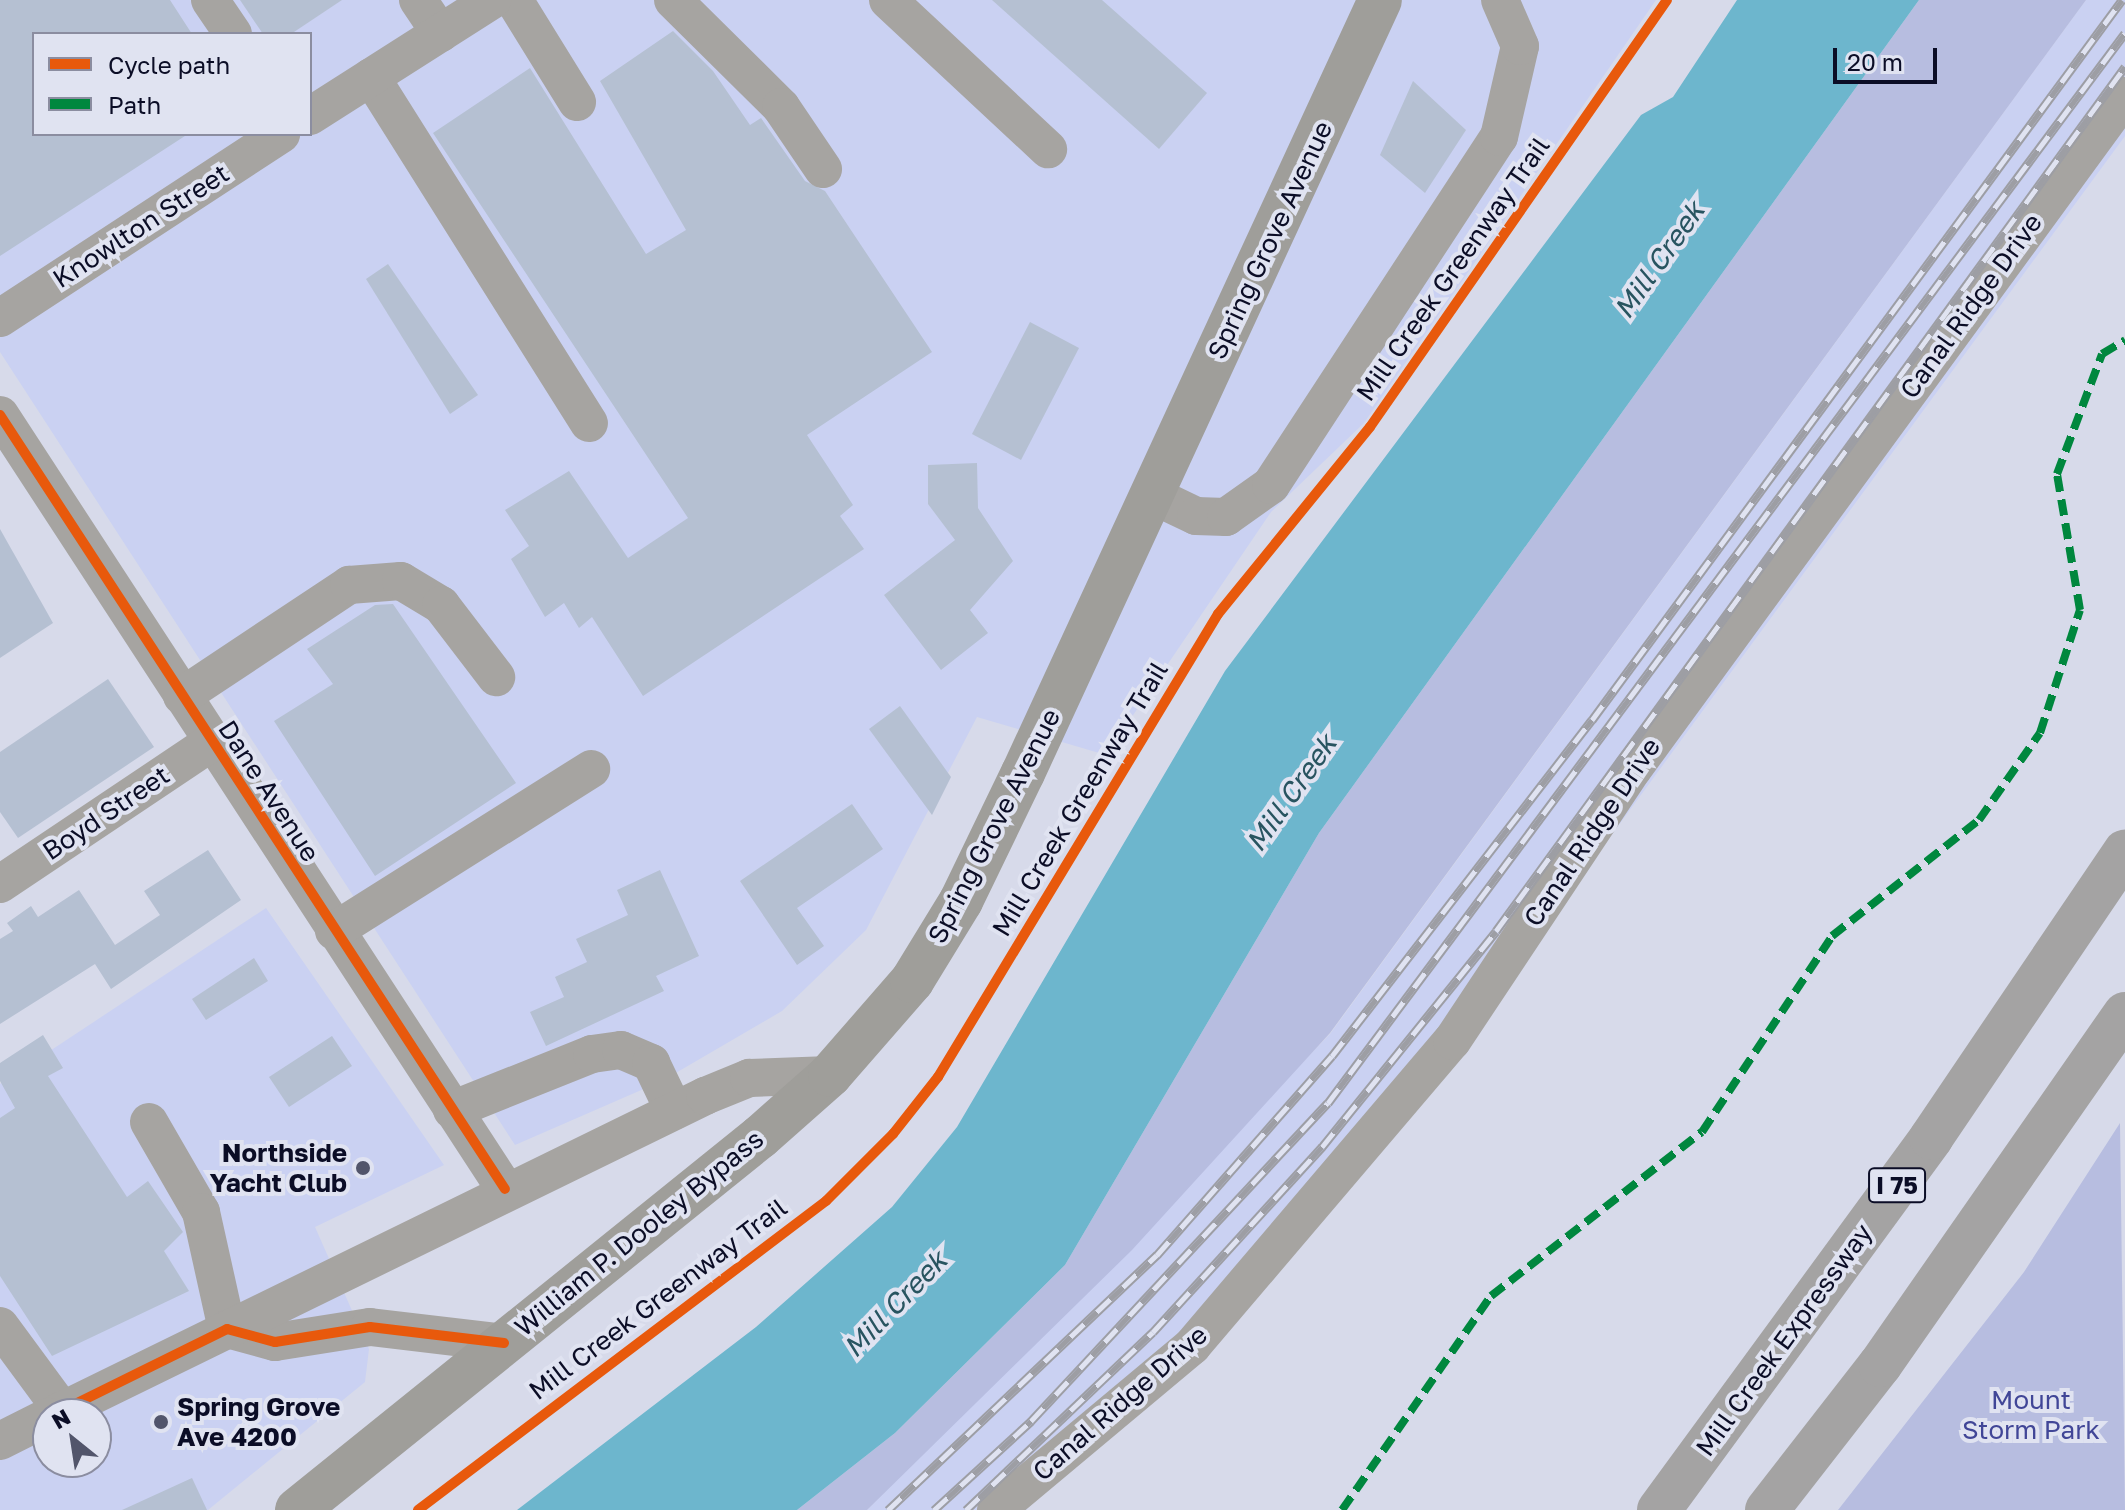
<!DOCTYPE html>
<html>
<head>
<meta charset="utf-8">
<style>
  body { margin:0 }
  #map { position:relative; width:2125px; height:1510px; overflow:hidden; background:#d7daea; font-family:"Golos Text",sans-serif }
  div>[style] { position:absolute }
  .built>* { inset:0; background:#cad1f2 }
  .green>* { inset:0; background:#b7bde0 }
  .water>* { inset:0; background:#6db6cd }
  .building>* { inset:0; background:#b5c0d2 }
  .minor>* { height:38px; margin:-19px; padding:0 19px; transform-origin:19px; border-radius:19px; background:#a6a4a1 }
  .major>* { height:44px; margin:-22px; padding:0 22px; transform-origin:22px; border-radius:22px; background:#9f9e9a }
  .highway>* { height:44px; margin:-22px; padding:0 22px; transform-origin:22px; border-radius:22px; background:#a4a3a3 }
  .rail>* { height:9px; margin-top:-4.5px; transform-origin:0; background:repeating-linear-gradient(90deg,#e0e3f1 0 18px,#9d9ea4 0 36px); box-sizing:border-box; border-block:2px solid #9d9ea4 }
  .quiet>* { height:8px; margin-top:-4px; transform-origin:0; background:repeating-linear-gradient(90deg,#00873e 0 16px,transparent 0 24px) }
  .cycleway>* { height:10px; margin:-5px; padding:0 5px; transform-origin:5px; border-radius:5px; background:#e8590c }
  .dots>* { width:22px; height:22px; translate:-50% -50%; box-sizing:border-box; border:4px solid #e0e3f1; border-radius:50% }
  span { translate:-50% -50%; white-space:nowrap; text-align:center; line-height:1.15; -webkit-text-stroke:8px #e0e3f1; paint-order:stroke }
  .shield-label span { padding:2px 6px; background:#e0e3f1; border:2px solid; border-radius:6px; -webkit-text-stroke-width:0 }
  .shield-label { font-size:24px; color:#0b0d26; font-weight:700 }
  .street-label { font-size:26px; color:#0b0d26 }
  .poi-label { font-size:26px; color:#0b0d26; font-weight:700 }
  .right { translate:-100% -50%; text-align:right }
  .left { translate:0 -50%; text-align:left }
  .park-label { font-size:26px; color:#414697 }
  .water-label { font-size:28px; color:#285460; font-style:italic }
  .legend { position:absolute; left:32px; top:32px; width:280px; height:104px; box-sizing:border-box; background:#e0e3f1; border:2px solid #8b8da0; margin:0; padding:10px 14px; list-style:none; font-size:24px; color:#0b0d26 }
  .legend li { display:flex; align-items:center; gap:16px; height:40px }
  .legend b { width:40px; border:2px solid #8b8da0 }
  .north { position:absolute; left:32px; top:1398px; width:80px; height:80px; box-sizing:border-box; background:#e0e3f1; border:2px solid #8b8da0; border-radius:50%; rotate:330deg; font-size:22px; font-weight:700; line-height:32px; text-align:center; color:#0b0d26 }
  .north::after { content:''; display:block; margin:auto; width:28px; height:36px; background:#52556b; clip-path:polygon(50% 0,100% 100%,50% 72%,0 100%) }
  .scale { position:absolute; left:1833px; top:48px; width:104px; height:36px; box-sizing:border-box; border:4px solid #0b0d26; border-top:0; padding-left:10px; font-size:24px; line-height:28px; white-space:nowrap; color:#0b0d26; -webkit-text-stroke:6px #e0e3f1; paint-order:stroke }
</style>
</head>
<body>
<div id="map">
  <div class="built">
    <i style="clip-path:polygon(evenodd,0 0,1656px 0,1364px 423px,1271px 512px,1106px 755px,977px 717px,866px 930px,782px 1011px,662px 1081px,515px 1145px,0 352px,0 0,34px 34px,310px 34px,310px 134px,34px 134px,34px 34px)"></i>
    <i style="clip-path:polygon(2086px 0,2125px 0,2125px 136px,1538px 935px,1026px 1510px,867px 1510px,1330px 1034px)"></i>
    <i style="clip-path:polygon(evenodd,266px 908px,444px 1165px,315px 1227px,369px 1349px,365px 1382px,208px 1510px,0 1510px,0 1084px,266px 908px,48px 1414px,96px 1414px,96px 1462px,48px 1462px,48px 1414px)"></i>
  </div>
  <div class="green">
    <i style="clip-path:polygon(1919px 0,2086px 0,1330px 1033px,1132px 1250px,867px 1510px,797px 1510px,895px 1433px,1065px 1265px,1319px 833px)"></i>
    <i style="clip-path:polygon(2120px 1123px,2125px 1510px,1838px 1510px,2024px 1272px)"></i>
  </div>
  <div class="water">
    <i style="clip-path:polygon(1737px 0,1919px 0,1319px 833px,1065px 1265px,895px 1433px,797px 1510px,517px 1510px,756px 1327px,892px 1207px,957px 1127px,1225px 671px,1641px 115px,1673px 97px)"></i>
  </div>
  <div class="building">
    <i style="clip-path:polygon(0 0,170px 0,192px 34px,34px 34px,34px 134px,188px 134px,0 256px)"></i>
    <i style="clip-path:polygon(240px 0,342px 0,291px 34px,263px 34px)"></i>
    <i style="clip-path:polygon(992px 0,1102px 0,1207px 93px,1159px 149px)"></i>
    <i style="clip-path:polygon(673px 31px,713px 71px,750px 125px,761px 118px,805px 181px,825px 191px,932px 352px,807px 435px,853px 505px,840px 516px,864px 549px,643px 696px,592px 617px,579px 628px,564px 603px,545px 617px,511px 559px,529px 546px,505px 510px,569px 471px,628px 558px,688px 518px,433px 133px,530px 68px,646px 254px,686px 230px,600px 81px)"></i>
    <i style="clip-path:polygon(1413px 81px,1466px 130px,1425px 193px,1380px 155px)"></i>
    <i style="clip-path:polygon(388px 264px,478px 395px,450px 414px,366px 279px)"></i>
    <i style="clip-path:polygon(1030px 322px,1079px 348px,1021px 460px,972px 434px)"></i>
    <i style="clip-path:polygon(977px 463px,978px 508px,1013px 561px,970px 610px,988px 633px,941px 670px,884px 595px,955px 540px,928px 504px,928px 465px)"></i>
    <i style="clip-path:polygon(0 529px,53px 623px,0 658px)"></i>
    <i style="clip-path:polygon(393px 604px,516px 783px,375px 876px,274px 721px,333px 684px,307px 649px,375px 605px)"></i>
    <i style="clip-path:polygon(108px 679px,154px 747px,18px 838px,0 812px,0 752px)"></i>
    <i style="clip-path:polygon(900px 706px,951px 777px,932px 815px,869px 729px)"></i>
    <i style="clip-path:polygon(852px 804px,883px 849px,797px 908px,824px 946px,797px 965px,740px 881px)"></i>
    <i style="clip-path:polygon(208px 850px,241px 900px,111px 989px,95px 964px,0 1024px,0 939px,13px 931px,7px 923px,31px 906px,38px 917px,79px 890px,115px 945px,160px 915px,144px 891px)"></i>
    <i style="clip-path:polygon(660px 870px,699px 956px,656px 976px,664px 991px,546px 1046px,530px 1012px,564px 997px,555px 977px,587px 962px,576px 939px,628px 915px,617px 890px)"></i>
    <i style="clip-path:polygon(254px 958px,268px 981px,206px 1020px,192px 999px)"></i>
    <i style="clip-path:polygon(43px 1035px,63px 1068px,48px 1076px,127px 1197px,148px 1181px,183px 1232px,164px 1251px,189px 1291px,52px 1356px,0 1276px,0 1118px,15px 1108px,0 1081px,0 1063px)"></i>
    <i style="clip-path:polygon(332px 1036px,352px 1066px,289px 1107px,269px 1077px)"></i>
    <i style="clip-path:polygon(192px 1478px,207px 1510px,122px 1510px)"></i>
  </div>
  <div class="minor">
    <i style="left:210px;top:0;width:41px;rotate:55.9deg"></i>
    <i style="left:418px;top:0;width:40px;rotate:56deg"></i>
    <i style="left:514px;top:0;width:120px;rotate:58.3deg"></i>
    <i style="left:673px;top:0;width:152px;rotate:44.7deg"></i>
    <i style="left:781px;top:107px;width:75px;rotate:55.9deg"></i>
    <i style="left:888px;top:0;width:219px;rotate:43deg"></i>
    <i style="left:371px;top:77px;width:409px;rotate:57.8deg"></i>
    <i style="left:310px;top:116px;width:216px;rotate:-32.5deg"></i>
    <i style="left:0;top:318px;width:336px;rotate:-33.2deg"></i>
    <i style="left:0;top:415px;width:924px;rotate:56.88deg"></i>
    <i style="left:1152px;top:495px;width:49px;rotate:25.5deg"></i>
    <i style="left:1196px;top:516px;width:30px;rotate:2deg"></i>
    <i style="left:1226px;top:517px;width:55px;rotate:-35.4deg"></i>
    <i style="left:1271px;top:485px;width:416px;rotate:-56.8deg"></i>
    <i style="left:1499px;top:137px;width:93px;rotate:-77deg"></i>
    <i style="left:1520px;top:46px;width:50px;rotate:-113.5deg"></i>
    <i style="left:182px;top:696px;width:201px;rotate:-33.6deg"></i>
    <i style="left:349px;top:585px;width:52px;rotate:-4.4deg"></i>
    <i style="left:401px;top:581px;width:47px;rotate:31deg"></i>
    <i style="left:441px;top:605px;width:91px;rotate:52.6deg"></i>
    <i style="left:0;top:884px;width:255px;rotate:-33.8deg"></i>
    <i style="left:334px;top:931px;width:304px;rotate:-32.2deg"></i>
    <i style="left:452px;top:1110px;width:151px;rotate:-21.8deg"></i>
    <i style="left:592px;top:1054px;width:29px;rotate:-8deg"></i>
    <i style="left:621px;top:1050px;width:33px;rotate:23deg"></i>
    <i style="left:651px;top:1063px;width:53px;rotate:64.4deg"></i>
    <i style="left:149px;top:1122px;width:104px;rotate:60deg"></i>
    <i style="left:201px;top:1212px;width:120px;rotate:77.5deg"></i>
    <i style="left:0;top:1326px;width:104px;rotate:53.6deg"></i>
    <i style="left:227px;top:1329px;width:50px;rotate:15.2deg"></i>
    <i style="left:275px;top:1342px;width:96px;rotate:-9deg"></i>
    <i style="left:370px;top:1327px;width:135px;rotate:6.8deg"></i>
    <i style="left:55px;top:1414px;width:724px;rotate:-26.07deg"></i>
    <i style="left:705px;top:1096px;width:48px;rotate:-22.2deg"></i>
    <i style="left:749px;top:1078px;width:81px;rotate:-2.1deg"></i>
    <i style="left:0;top:1441px;width:54px;rotate:-26.6deg"></i>
    <i style="left:996px;top:1510px;width:256px;rotate:-39.9deg"></i>
    <i style="left:1192px;top:1346px;width:401px;rotate:-49.6deg"></i>
    <i style="left:1452px;top:1041px;width:327px;rotate:-56.4deg"></i>
    <i style="left:1633px;top:769px;width:834px;rotate:-53.83deg"></i>
  </div>
  <div class="major">
    <i style="left:297px;top:1510px;width:595px;rotate:-38.86deg"></i>
    <i style="left:760px;top:1137px;width:94px;rotate:-41.5deg"></i>
    <i style="left:830px;top:1075px;width:125px;rotate:-48.9deg"></i>
    <i style="left:912px;top:981px;width:94px;rotate:-58.5deg"></i>
    <i style="left:961px;top:901px;width:142px;rotate:-64.2deg"></i>
    <i style="left:1023px;top:773px;width:851px;rotate:-65.21deg"></i>
  </div>
  <div class="highway">
    <i style="left:1659px;top:1510px;width:461px;rotate:-53.8deg"></i>
    <i style="left:1931px;top:1138px;width:346px;rotate:-55.9deg"></i>
    <i style="left:1767px;top:1510px;width:184px;rotate:-52.1deg"></i>
    <i style="left:1880px;top:1365px;width:428px;rotate:-55.1deg"></i>
  </div>
  <div class="rail">
    <i style="left:888px;top:1510px;width:371px;rotate:-43.5deg"></i>
    <i style="left:1157px;top:1255px;width:265px;rotate:-48.7deg"></i>
    <i style="left:1332px;top:1056px;width:425px;rotate:-52.3deg"></i>
    <i style="left:1592px;top:720px;width:894px;rotate:-53.64deg"></i>
    <i style="left:934px;top:1510px;width:132px;rotate:-42.5deg"></i>
    <i style="left:1031px;top:1421px;width:435px;rotate:-47deg"></i>
    <i style="left:1328px;top:1103px;width:1334px;rotate:-53.32deg"></i>
    <i style="left:966px;top:1510px;width:258px;rotate:-43.6deg"></i>
    <i style="left:1153px;top:1332px;width:251px;rotate:-47.6deg"></i>
    <i style="left:1322px;top:1147px;width:277px;rotate:-51.1deg"></i>
    <i style="left:1496px;top:931px;width:1069px;rotate:-53.95deg"></i>
  </div>
  <div class="quiet">
    <i style="left:1342px;top:1510px;width:261px;rotate:-55.2deg"></i>
    <i style="left:1491px;top:1296px;width:267px;rotate:-37.9deg"></i>
    <i style="left:1702px;top:1132px;width:235px;rotate:-56.4deg"></i>
    <i style="left:1832px;top:936px;width:187px;rotate:-38.3deg"></i>
    <i style="left:1979px;top:820px;width:106px;rotate:-55deg"></i>
    <i style="left:2040px;top:733px;width:129px;rotate:-72deg"></i>
    <i style="left:2080px;top:610px;width:138px;rotate:-99.6deg"></i>
    <i style="left:2057px;top:474px;width:128px;rotate:-69.4deg"></i>
    <i style="left:2102px;top:354px;width:27px;rotate:-31deg"></i>
  </div>
  <div class="cycleway">
    <i style="left:0;top:415px;width:924px;rotate:56.88deg"></i>
    <i style="left:55px;top:1414px;width:192px;rotate:-26.3deg"></i>
    <i style="left:227px;top:1329px;width:50px;rotate:15.2deg"></i>
    <i style="left:275px;top:1342px;width:96px;rotate:-9deg"></i>
    <i style="left:370px;top:1327px;width:135px;rotate:6.8deg"></i>
    <i style="left:418px;top:1510px;width:512px;rotate:-37.14deg"></i>
    <i style="left:826px;top:1201px;width:95px;rotate:-45deg"></i>
    <i style="left:893px;top:1134px;width:73px;rotate:-51.7deg"></i>
    <i style="left:938px;top:1077px;width:541px;rotate:-58.84deg"></i>
    <i style="left:1218px;top:614px;width:241px;rotate:-50.9deg"></i>
    <i style="left:1370px;top:427px;width:520px;rotate:-55.18deg"></i>
  </div>
  <div class="dots">
    <i style="left:363px;top:1168px;background:#52556b"></i>
    <i style="left:161px;top:1422px;background:#52556b"></i>
  </div>
  <div class="shield-label">
    <span style="left:1897px;top:1185px">I 75</span>
  </div>
  <div class="street-label">
    <span style="left:141px;top:226px;rotate:-33deg">Knowlton Street</span>
    <span style="left:1270px;top:240px;rotate:-65deg">Spring Grove Avenue</span>
    <span style="left:1453px;top:269px;rotate:-55deg">Mill Creek Greenway Trail</span>
    <span style="left:1971px;top:306px;rotate:-54deg">Canal Ridge Drive</span>
    <span style="left:269px;top:791px;rotate:57deg">Dane Avenue</span>
    <span style="left:1080px;top:799px;rotate:-59deg">Mill Creek Greenway Trail</span>
    <span style="left:106px;top:813px;rotate:-34deg">Boyd Street</span>
    <span style="left:994px;top:826px;rotate:-63deg">Spring Grove Avenue</span>
    <span style="left:1592px;top:832px;rotate:-56deg">Canal Ridge Drive</span>
    <span style="left:639px;top:1233px;rotate:-39deg">William P. Dooley Bypass</span>
    <span style="left:658px;top:1299px;rotate:-37deg">Mill Creek Greenway Trail</span>
    <span style="left:1784px;top:1340px;rotate:-54deg">Mill Creek Expressway</span>
    <span style="left:1120px;top:1403px;rotate:-41deg">Canal Ridge Drive</span>
  </div>
  <div class="poi-label">
    <span class="right" style="left:347px;top:1168px">Northside<br>Yacht Club</span>
    <span class="left" style="left:177px;top:1422px">Spring Grove<br>Ave 4200</span>
  </div>
  <div class="park-label">
    <span style="left:2031px;top:1415px">Mount<br>Storm Park</span>
  </div>
  <div class="water-label">
    <span style="left:1659px;top:260px;rotate:-55deg">Mill Creek</span>
    <span style="left:1291px;top:793px;rotate:-55deg">Mill Creek</span>
    <span style="left:895px;top:1304px;rotate:-46deg">Mill Creek</span>
  </div>
  <ul class="legend">
  <li><b style="height:10px;background:#e8590c"></b>Cycle path</li>
  <li><b style="height:10px;background:#00873e"></b>Path</li>
  </ul>
  <div class="north">N</div>
  <div class="scale">20 m</div>
</div>
</body>
</html>
